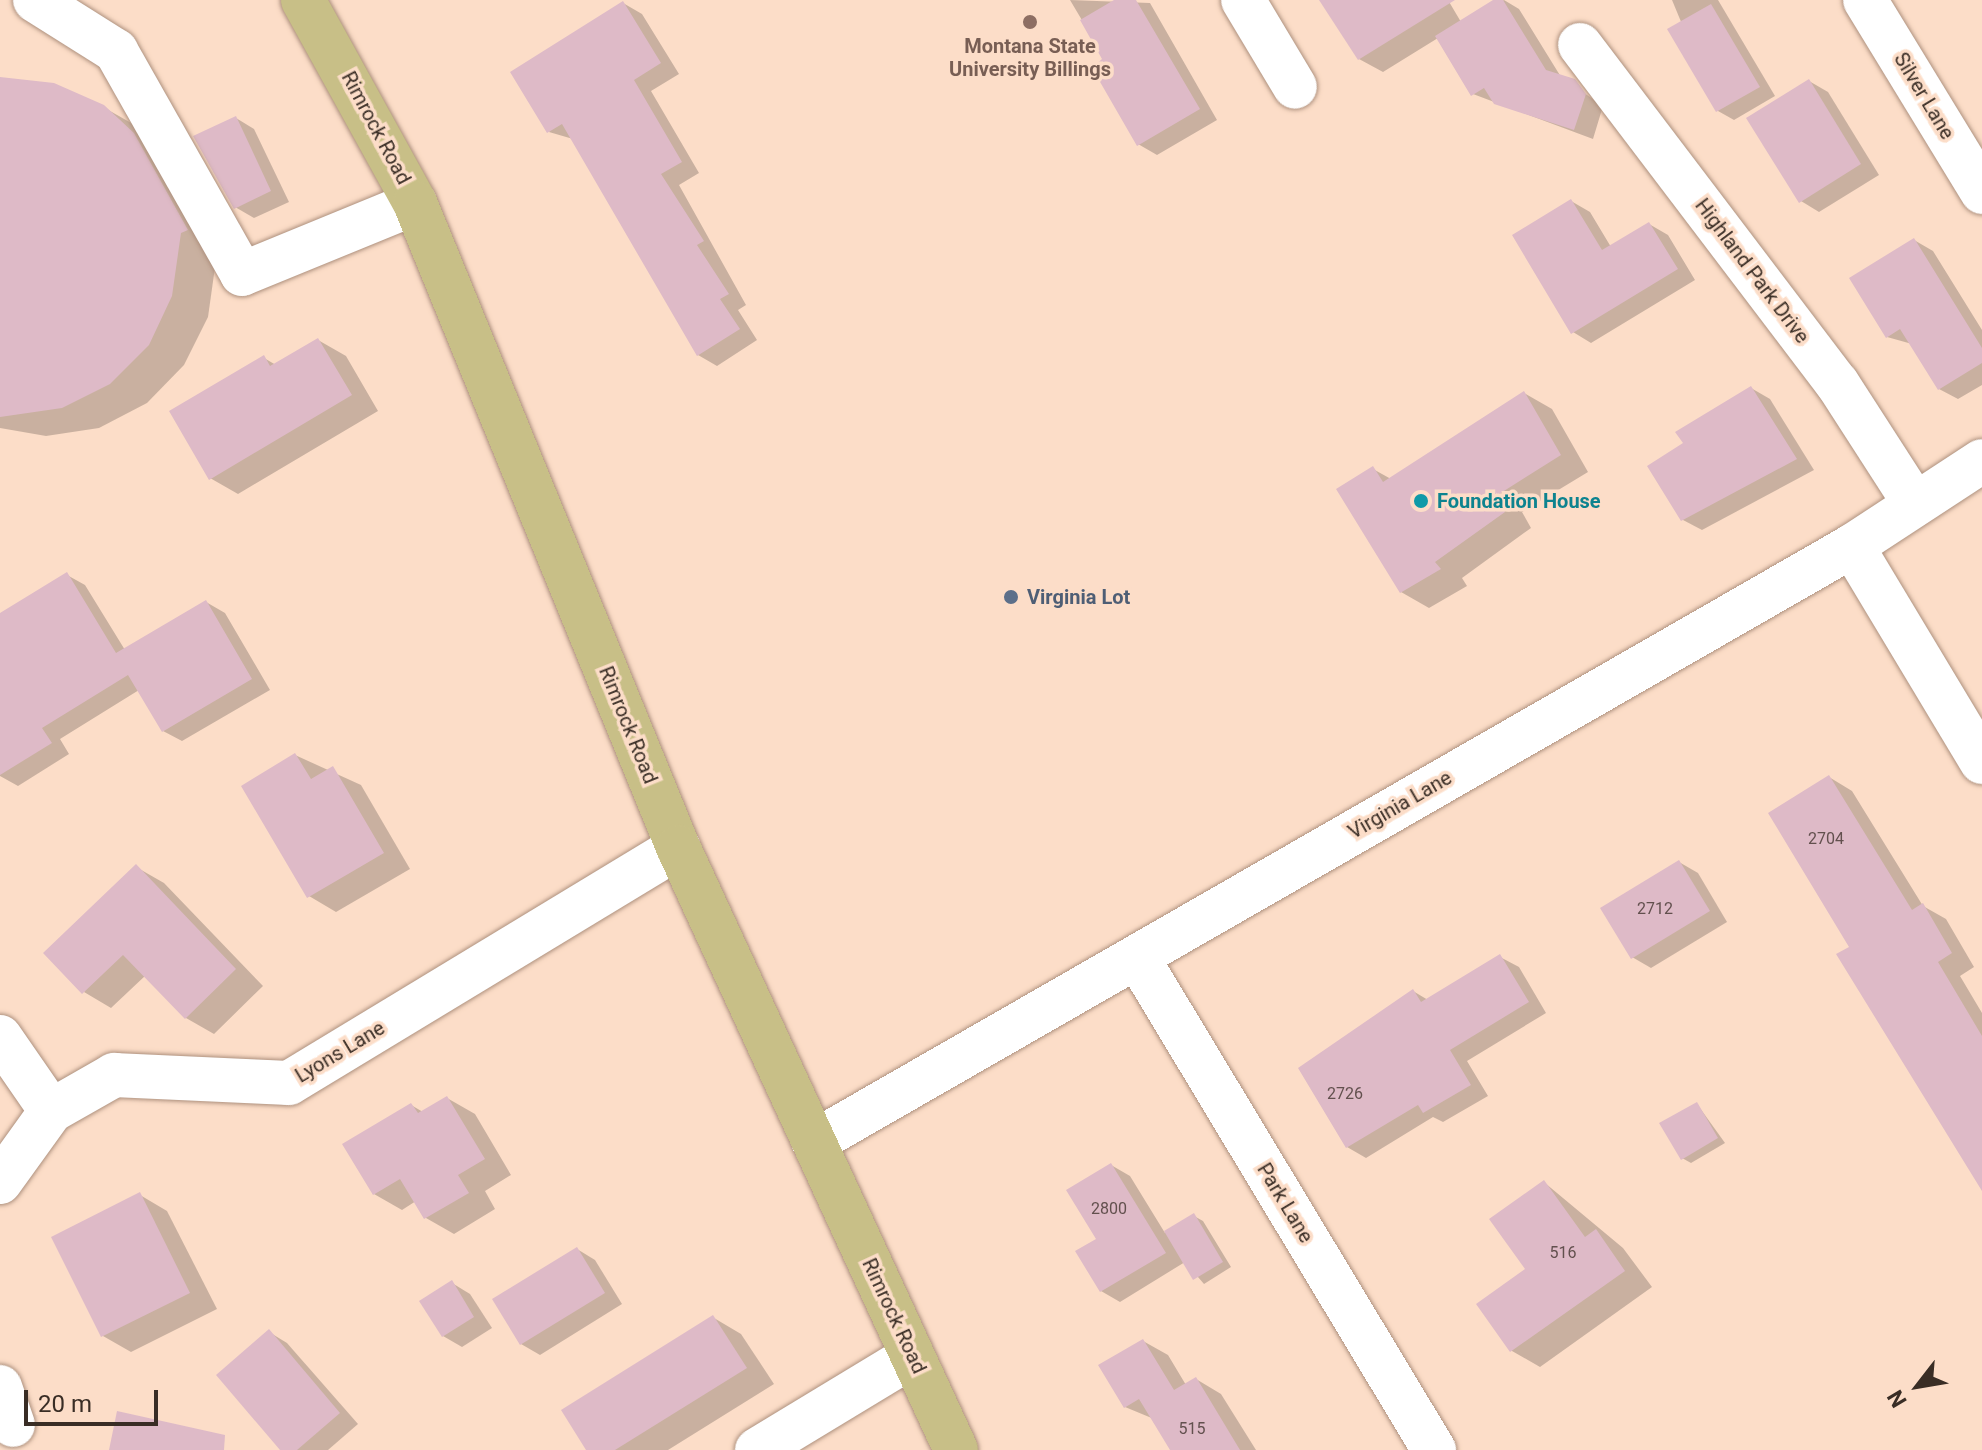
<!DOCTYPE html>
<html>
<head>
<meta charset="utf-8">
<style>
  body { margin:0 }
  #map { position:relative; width:1982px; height:1450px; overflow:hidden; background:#fcddc8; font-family:Roboto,sans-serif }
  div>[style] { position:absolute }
  .shadow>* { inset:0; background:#0003 }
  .building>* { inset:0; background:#debac7 }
  .roads { filter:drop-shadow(0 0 2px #ae917e) drop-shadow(0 0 2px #ae917e) }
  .minor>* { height:44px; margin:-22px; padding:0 22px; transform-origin:22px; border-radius:22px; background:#fff }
  .major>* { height:44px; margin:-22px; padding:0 22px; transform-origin:22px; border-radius:22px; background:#c8bf87 }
  .dots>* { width:22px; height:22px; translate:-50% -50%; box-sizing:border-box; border:4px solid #fcddc8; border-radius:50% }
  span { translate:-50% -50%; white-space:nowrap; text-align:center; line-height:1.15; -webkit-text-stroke:7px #fcddc8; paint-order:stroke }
  .number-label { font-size:16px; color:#62504e }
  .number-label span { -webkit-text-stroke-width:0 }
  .education-label { font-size:20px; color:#785e54; font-weight:700 }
  .street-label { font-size:20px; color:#392d25 }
  .culture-label { font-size:20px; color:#0d838f; font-weight:700 }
  .left { translate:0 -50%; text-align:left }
  .service-label { font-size:20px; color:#4e5e75; font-weight:700 }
  .north { position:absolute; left:1878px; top:1346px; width:80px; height:80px; -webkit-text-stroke:6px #fcddc8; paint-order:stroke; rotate:239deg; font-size:22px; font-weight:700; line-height:32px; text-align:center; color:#392d25 }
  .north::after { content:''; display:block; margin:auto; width:28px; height:36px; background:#392d25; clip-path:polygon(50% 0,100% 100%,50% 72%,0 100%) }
  .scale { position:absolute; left:24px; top:1390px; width:134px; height:36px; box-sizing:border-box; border:4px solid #392d25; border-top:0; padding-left:10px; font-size:24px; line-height:28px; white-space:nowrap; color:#392d25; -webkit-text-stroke:6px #fcddc8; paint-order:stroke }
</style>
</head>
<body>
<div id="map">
  <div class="shadow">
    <i style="clip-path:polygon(1070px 0,1150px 3px,1217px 120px,1157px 155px,1138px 144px,1105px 59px)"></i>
    <i style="clip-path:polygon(1333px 0,1448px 0,1461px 22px,1504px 0,1519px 9px,1561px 77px,1603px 106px,1593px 139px,1473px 94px,1438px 38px,1383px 72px,1359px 59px)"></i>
    <i style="clip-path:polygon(1672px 0,1718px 0,1775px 96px,1734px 120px,1718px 111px)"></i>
    <i style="clip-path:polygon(623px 3px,642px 14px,679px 74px,651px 91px,699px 173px,679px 185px,746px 305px,738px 310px,757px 340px,717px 366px,698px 355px,573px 139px,549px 132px)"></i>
    <i style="clip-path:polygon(0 79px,103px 107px,140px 128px,217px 253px,208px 317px,184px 365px,147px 403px,99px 428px,46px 436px,0 428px)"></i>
    <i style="clip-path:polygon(1809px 81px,1828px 92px,1879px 175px,1819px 212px,1801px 201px)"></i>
    <i style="clip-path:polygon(236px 118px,254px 129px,289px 202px,254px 218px,235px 207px)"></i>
    <i style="clip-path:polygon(1571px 201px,1590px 212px,1611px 247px,1649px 224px,1668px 235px,1695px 280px,1591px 343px,1573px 332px)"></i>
    <i style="clip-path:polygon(1914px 240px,1933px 251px,1982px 330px,1982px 385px,1958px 399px,1939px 389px,1912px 344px,1887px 337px)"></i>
    <i style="clip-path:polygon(318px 340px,346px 356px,378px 411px,238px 494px,210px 478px,264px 358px,276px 365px)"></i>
    <i style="clip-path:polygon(1751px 388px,1770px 399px,1814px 470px,1702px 530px,1683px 520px,1686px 444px)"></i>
    <i style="clip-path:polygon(1524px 393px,1552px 409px,1588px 472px,1522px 512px,1531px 528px,1462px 578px,1467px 586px,1429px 608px,1401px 592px,1373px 469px,1391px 479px)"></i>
    <i style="clip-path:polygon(67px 575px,85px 585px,125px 650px,206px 602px,225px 613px,270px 690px,182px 741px,163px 731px,139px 690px,60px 739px,69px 754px,18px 786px,0 776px,0 651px)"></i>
    <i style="clip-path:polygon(295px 755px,361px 785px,410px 869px,336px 912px,309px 896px)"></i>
    <i style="clip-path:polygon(1829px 777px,1852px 791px,1923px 906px,1946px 919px,1974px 967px,1960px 976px,1982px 1013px,1982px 1183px,1852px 947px)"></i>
    <i style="clip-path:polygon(1679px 862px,1698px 873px,1727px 922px,1651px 968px,1632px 957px)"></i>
    <i style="clip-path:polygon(136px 867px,164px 883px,263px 986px,214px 1034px,186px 1018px,146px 975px,111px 1008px,84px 992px)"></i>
    <i style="clip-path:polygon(1500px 957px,1519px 967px,1546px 1013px,1467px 1061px,1488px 1096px,1443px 1122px,1433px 1117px,1366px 1158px,1347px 1147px,1413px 991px,1428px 1000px)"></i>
    <i style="clip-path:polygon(447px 1098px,475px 1114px,511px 1175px,485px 1191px,495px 1209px,454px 1234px,426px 1218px,416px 1201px,402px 1210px,374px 1194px,411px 1105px,423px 1112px)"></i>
    <i style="clip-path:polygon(1697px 1104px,1725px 1143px,1691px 1163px,1682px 1158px)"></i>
    <i style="clip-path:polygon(1111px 1165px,1130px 1176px,1165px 1233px,1194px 1216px,1203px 1221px,1231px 1267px,1204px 1284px,1185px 1262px,1120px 1302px,1101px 1291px,1099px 1240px)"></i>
    <i style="clip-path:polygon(1545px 1183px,1623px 1248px,1652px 1287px,1540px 1367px,1512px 1351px,1479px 1304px,1528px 1270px)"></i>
    <i style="clip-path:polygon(140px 1195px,167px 1211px,217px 1309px,131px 1352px,103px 1336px)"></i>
    <i style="clip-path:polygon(577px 1249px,595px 1260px,622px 1304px,540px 1355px,521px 1344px)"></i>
    <i style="clip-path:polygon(452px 1283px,470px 1294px,492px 1328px,462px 1347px,443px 1336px)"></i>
    <i style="clip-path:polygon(714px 1318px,741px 1334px,774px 1384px,668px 1450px,588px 1450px)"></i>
    <i style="clip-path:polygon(269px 1332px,287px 1343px,358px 1424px,328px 1450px,283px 1450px)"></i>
    <i style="clip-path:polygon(1143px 1341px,1168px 1355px,1186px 1385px,1196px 1379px,1221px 1394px,1256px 1450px,1172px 1450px,1154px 1419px,1125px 1407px)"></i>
  </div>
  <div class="building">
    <i style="clip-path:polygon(1114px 0,1136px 0,1200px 109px,1137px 146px,1092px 68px,1102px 59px,1080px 20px)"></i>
    <i style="clip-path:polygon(1319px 0,1455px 0,1358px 60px)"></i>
    <i style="clip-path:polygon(1493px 0,1503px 0,1546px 70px,1575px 79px,1586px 94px,1574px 130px,1494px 104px,1484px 88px,1471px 96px,1435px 36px)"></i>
    <i style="clip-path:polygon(623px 1px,661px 63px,634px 80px,682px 162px,661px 174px,704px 241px,697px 245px,729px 294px,720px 299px,740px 329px,697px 356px,562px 124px,547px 133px,510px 72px)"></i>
    <i style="clip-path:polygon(1711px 4px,1760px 87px,1716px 112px,1667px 29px)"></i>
    <i style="clip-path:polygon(0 77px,54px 83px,104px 105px,134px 133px,188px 230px,181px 233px,172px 296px,149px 345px,110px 384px,62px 408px,0 417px)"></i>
    <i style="clip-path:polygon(1809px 79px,1861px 164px,1799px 203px,1746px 118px)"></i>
    <i style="clip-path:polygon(236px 116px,271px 191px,234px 209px,193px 136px)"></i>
    <i style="clip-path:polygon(1571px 199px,1602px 250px,1649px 222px,1678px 269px,1571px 334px,1512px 235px)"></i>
    <i style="clip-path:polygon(1914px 238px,1982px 348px,1982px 363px,1938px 390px,1900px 329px,1886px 338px,1849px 278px)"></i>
    <i style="clip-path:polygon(318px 338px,352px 395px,209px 480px,169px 411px,264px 355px,270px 366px)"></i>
    <i style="clip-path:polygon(1751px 386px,1797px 459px,1681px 521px,1647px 466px,1683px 443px,1675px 432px)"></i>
    <i style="clip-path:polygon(1524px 391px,1561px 455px,1496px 496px,1505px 512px,1435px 562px,1441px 569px,1400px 593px,1336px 489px,1373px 466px,1383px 482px)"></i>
    <i style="clip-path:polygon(67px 572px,116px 653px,206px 600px,252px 679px,162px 732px,128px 675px,42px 728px,52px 743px,0 775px,0 613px)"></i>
    <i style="clip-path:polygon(295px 753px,311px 779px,333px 766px,384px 853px,307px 898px,241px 786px)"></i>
    <i style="clip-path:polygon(1829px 775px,1912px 910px,1923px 903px,1952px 953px,1938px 962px,1982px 1036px,1982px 1191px,1836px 954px,1849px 947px,1768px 813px)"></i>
    <i style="clip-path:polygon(1679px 860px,1710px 911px,1631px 959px,1600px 908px)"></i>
    <i style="clip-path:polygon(136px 864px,236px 969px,185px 1019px,123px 955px,82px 994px,43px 953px)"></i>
    <i style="clip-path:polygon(1500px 954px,1529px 1002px,1450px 1050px,1471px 1085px,1423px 1113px,1418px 1105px,1346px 1148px,1298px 1068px,1413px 989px,1421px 1002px)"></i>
    <i style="clip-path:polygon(447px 1096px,485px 1159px,458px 1175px,469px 1193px,424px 1219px,400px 1179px,373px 1195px,342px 1144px,411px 1103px,418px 1113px)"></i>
    <i style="clip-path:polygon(1697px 1102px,1718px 1138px,1681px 1160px,1659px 1123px)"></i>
    <i style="clip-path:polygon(1111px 1163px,1166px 1253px,1100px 1292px,1075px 1251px,1096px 1239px,1066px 1190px)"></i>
    <i style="clip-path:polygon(1544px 1180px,1585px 1237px,1596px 1229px,1625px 1271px,1510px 1352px,1476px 1304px,1525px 1269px,1489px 1219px)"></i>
    <i style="clip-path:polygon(140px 1192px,190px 1293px,101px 1337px,51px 1237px)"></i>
    <i style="clip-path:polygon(1194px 1213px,1223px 1262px,1193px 1280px,1164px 1231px)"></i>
    <i style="clip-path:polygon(577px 1247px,605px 1293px,520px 1345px,492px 1299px)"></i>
    <i style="clip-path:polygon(452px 1280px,474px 1317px,442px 1337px,419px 1301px)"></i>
    <i style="clip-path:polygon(713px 1315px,747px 1368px,615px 1450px,586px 1450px,561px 1410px)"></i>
    <i style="clip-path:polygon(269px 1329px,340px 1413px,297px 1450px,280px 1450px,216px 1375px)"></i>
    <i style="clip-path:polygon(1143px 1339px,1174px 1390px,1196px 1377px,1240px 1450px,1170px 1450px,1139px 1399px,1124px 1408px,1098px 1365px)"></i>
    <i style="clip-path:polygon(117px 1411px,225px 1435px,224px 1450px,109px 1450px)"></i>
  </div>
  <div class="roads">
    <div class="minor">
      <i style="left:35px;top:0;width:96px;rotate:32.2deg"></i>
      <i style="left:116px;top:51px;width:256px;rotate:60.5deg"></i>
      <i style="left:242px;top:274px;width:187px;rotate:-22.3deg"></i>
      <i style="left:1243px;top:0;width:101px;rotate:59.1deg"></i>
      <i style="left:1865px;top:0;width:225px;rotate:58.6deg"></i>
      <i style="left:1580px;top:45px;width:425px;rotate:52.8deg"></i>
      <i style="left:1837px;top:383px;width:144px;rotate:57.2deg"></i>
      <i style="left:1852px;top:546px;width:252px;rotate:59deg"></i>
      <i style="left:1137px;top:957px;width:576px;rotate:58.93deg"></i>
      <i style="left:0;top:1037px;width:90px;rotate:55.4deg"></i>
      <i style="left:814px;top:1142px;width:1197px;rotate:-29.86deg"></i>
      <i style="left:1852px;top:546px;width:155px;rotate:-33.2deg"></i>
      <i style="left:0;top:1182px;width:87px;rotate:-54.3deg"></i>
      <i style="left:51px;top:1111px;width:73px;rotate:-29.7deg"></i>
      <i style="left:114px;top:1075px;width:175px;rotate:2.6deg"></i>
      <i style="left:289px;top:1083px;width:455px;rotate:-31.2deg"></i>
      <i style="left:0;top:1387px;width:40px;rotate:71.1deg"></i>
      <i style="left:757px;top:1450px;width:181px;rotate:-31.2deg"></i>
    </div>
    <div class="major">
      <i style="left:303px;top:0;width:232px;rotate:61.1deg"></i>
      <i style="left:415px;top:203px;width:696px;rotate:67.79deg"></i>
      <i style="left:678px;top:847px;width:664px;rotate:65.25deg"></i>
    </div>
  </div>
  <div class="dots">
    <i style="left:1030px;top:22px;background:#8d6e63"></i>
    <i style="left:1421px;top:501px;background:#0f9aa8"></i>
    <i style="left:1011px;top:597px;background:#5c6f8a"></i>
  </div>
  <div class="number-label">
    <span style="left:1826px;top:839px">2704</span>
    <span style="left:1655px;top:909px">2712</span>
    <span style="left:1345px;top:1094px">2726</span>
    <span style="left:1109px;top:1209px">2800</span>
    <span style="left:1563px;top:1253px">516</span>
    <span style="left:1192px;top:1429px">515</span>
  </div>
  <div class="education-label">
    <span style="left:1030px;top:58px">Montana State<br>University Billings</span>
  </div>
  <div class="street-label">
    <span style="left:1924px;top:96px;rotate:59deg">Silver Lane</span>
    <span style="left:376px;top:128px;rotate:62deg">Rimrock Road</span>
    <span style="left:1752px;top:271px;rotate:53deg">Highland Park Drive</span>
    <span style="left:628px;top:725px;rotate:68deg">Rimrock Road</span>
    <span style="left:1400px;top:805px;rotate:-30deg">Virginia Lane</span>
    <span style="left:340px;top:1052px;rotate:-31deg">Lyons Lane</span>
    <span style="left:1285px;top:1203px;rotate:59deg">Park Lane</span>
    <span style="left:894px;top:1316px;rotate:65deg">Rimrock Road</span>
  </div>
  <div class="culture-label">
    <span class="left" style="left:1437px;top:501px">Foundation House</span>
  </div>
  <div class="service-label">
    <span class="left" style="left:1027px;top:597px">Virginia Lot</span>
  </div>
  <div class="north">N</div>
  <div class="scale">20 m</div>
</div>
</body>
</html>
